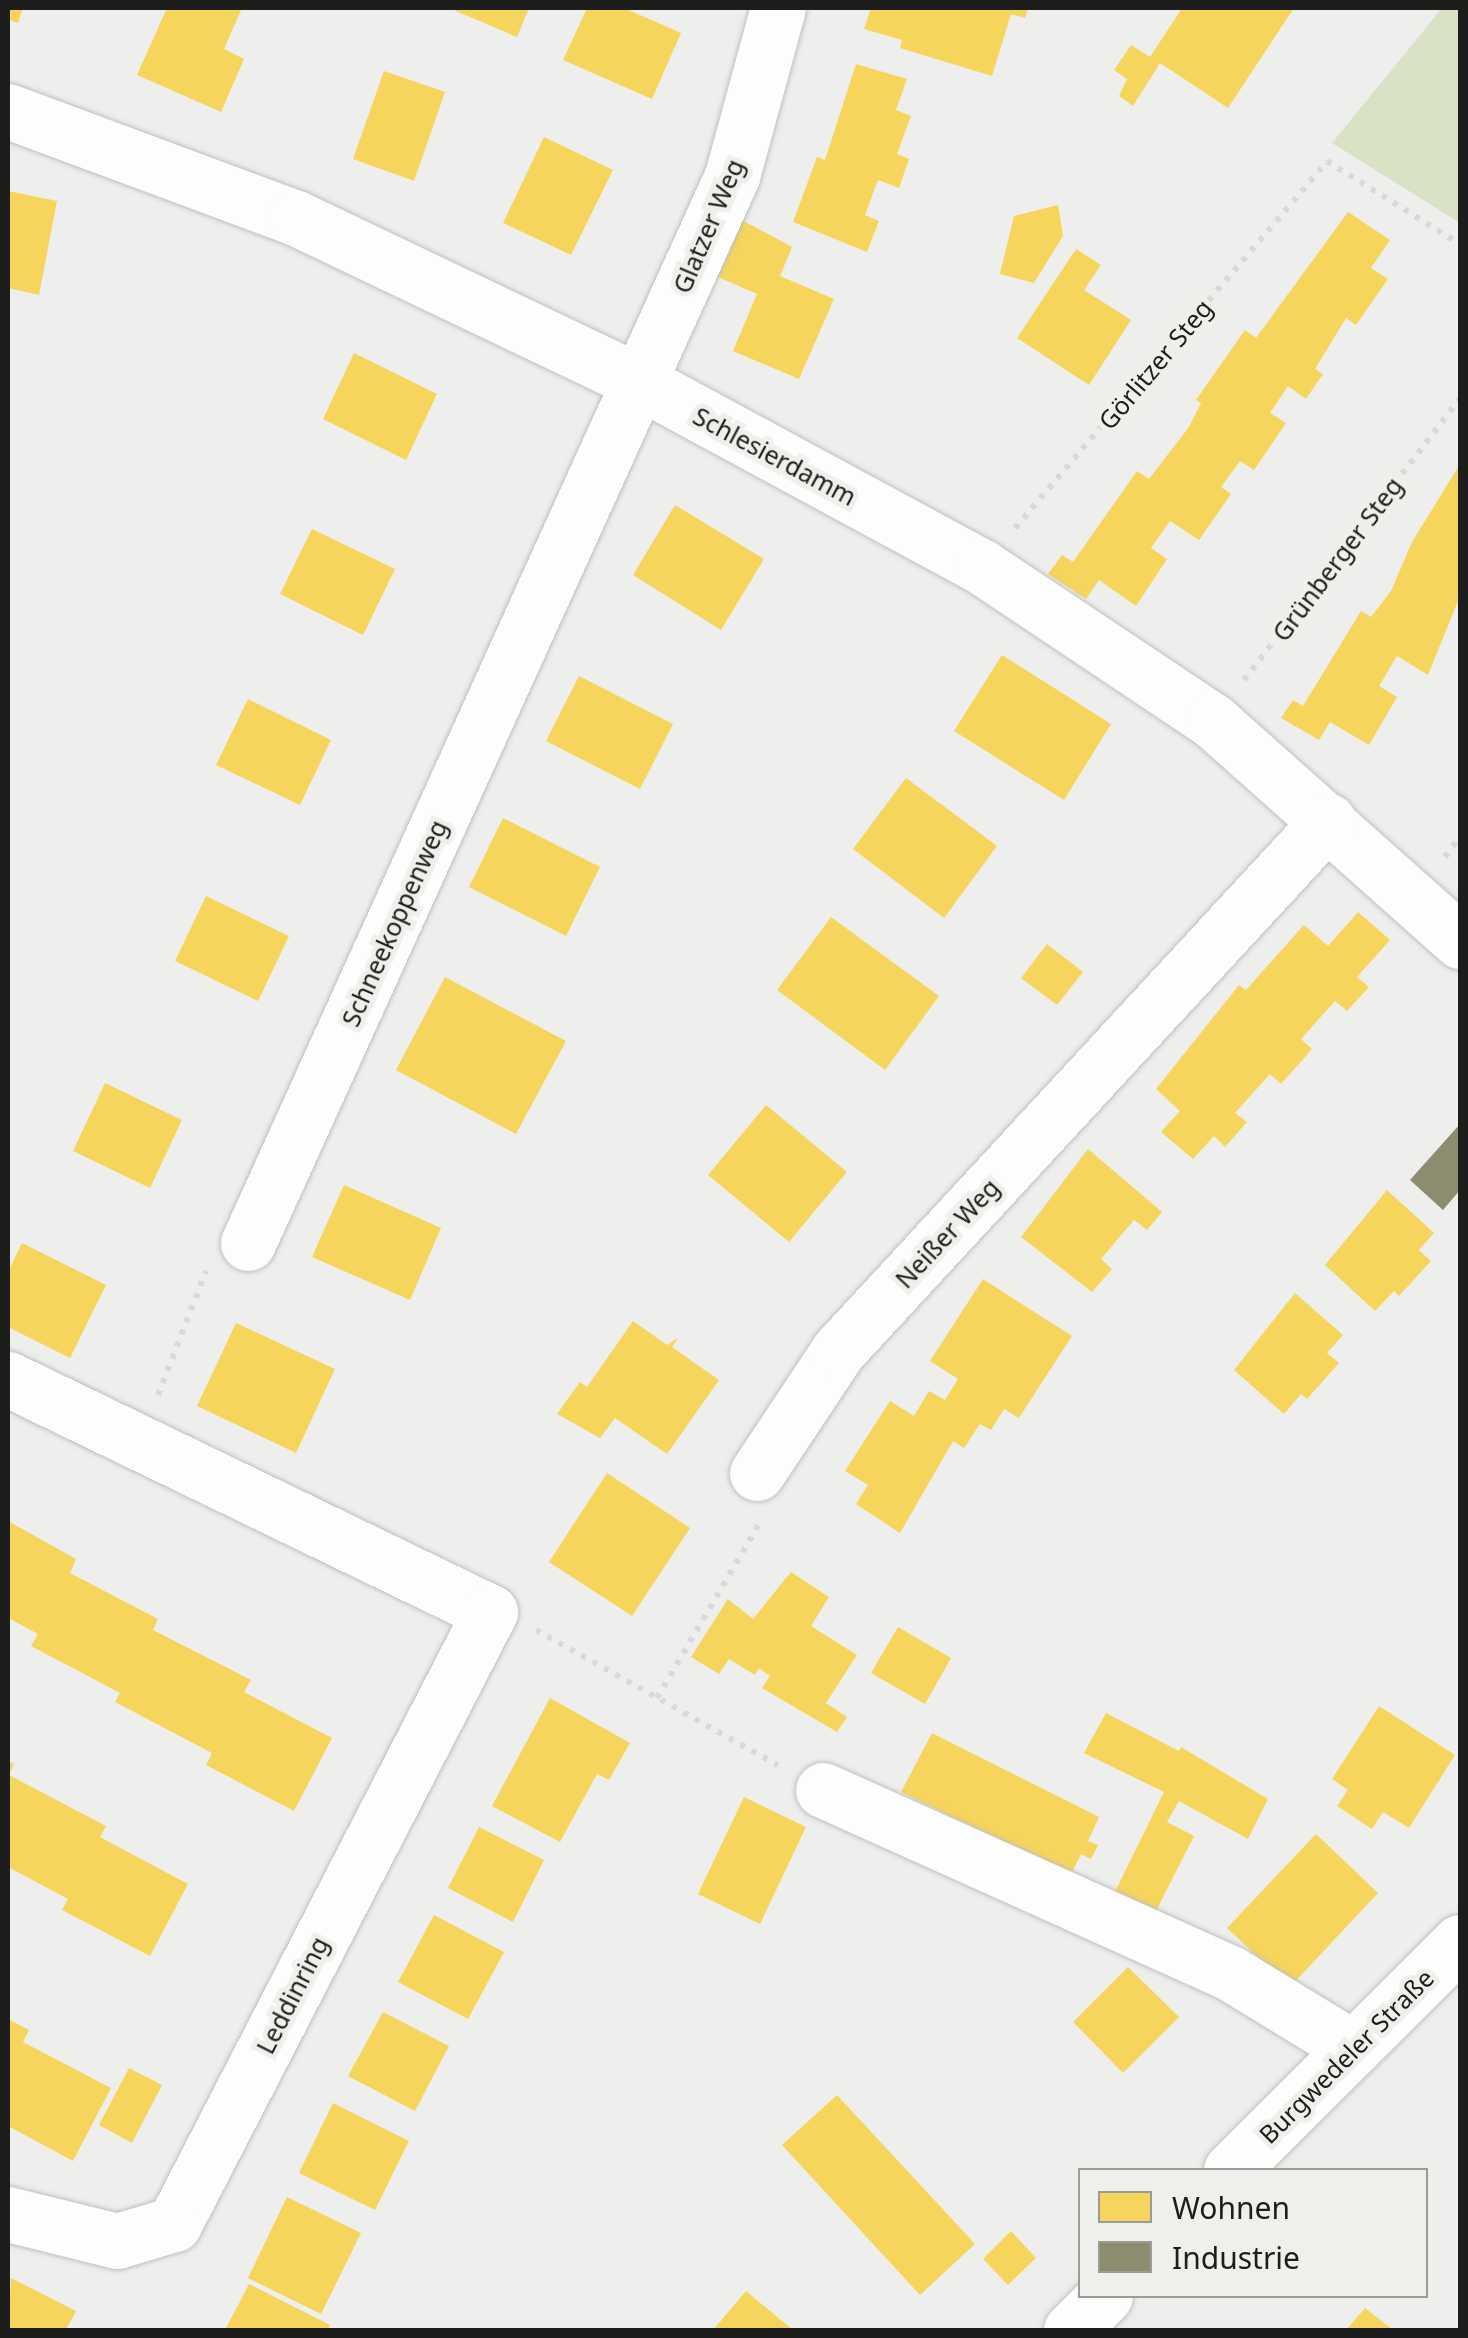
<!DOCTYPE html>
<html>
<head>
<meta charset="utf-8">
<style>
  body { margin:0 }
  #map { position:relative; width:1468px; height:2338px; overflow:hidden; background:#eeefec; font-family:"Noto Sans",sans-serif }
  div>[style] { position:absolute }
  .green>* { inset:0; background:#d9e2c4 }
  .homes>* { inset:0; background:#f6d55c }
  .industry>* { inset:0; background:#8c8c6e }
  .path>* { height:6px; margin-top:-3px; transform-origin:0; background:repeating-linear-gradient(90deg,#d9dad8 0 5px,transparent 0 13px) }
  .roads { filter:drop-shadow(0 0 2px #bfbfbd) drop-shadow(0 0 2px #bfbfbd) }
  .minor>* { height:55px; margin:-27.5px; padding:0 27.5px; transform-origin:27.5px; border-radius:27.5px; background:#fcfdfc }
  .major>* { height:55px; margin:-27.5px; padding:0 27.5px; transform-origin:27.5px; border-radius:27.5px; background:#fcfdfc }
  span { translate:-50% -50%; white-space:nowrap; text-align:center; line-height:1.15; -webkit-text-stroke:10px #eef0eb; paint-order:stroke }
  .street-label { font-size:25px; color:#1d1d1b }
  .frame { position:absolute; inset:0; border:10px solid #1d1d1b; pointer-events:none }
  .legend { position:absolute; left:1078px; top:2168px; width:350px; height:130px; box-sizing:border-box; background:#eef0eb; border:2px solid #9a9c98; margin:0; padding:12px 18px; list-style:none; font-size:30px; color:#1d1d1b }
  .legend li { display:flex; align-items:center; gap:20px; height:50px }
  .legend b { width:50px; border:2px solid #9a9c98 }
</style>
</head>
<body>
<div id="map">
  <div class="green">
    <i style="clip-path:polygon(1442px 8px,1460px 8px,1460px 223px,1332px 143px)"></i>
  </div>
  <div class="homes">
    <i style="clip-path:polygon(8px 8px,23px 8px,18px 23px,8px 19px)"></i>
    <i style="clip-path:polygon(167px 8px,242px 8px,224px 49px,244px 59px,221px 112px,137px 75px)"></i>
    <i style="clip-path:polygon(449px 8px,529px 8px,517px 37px)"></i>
    <i style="clip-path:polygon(587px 8px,624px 8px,681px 33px,652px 99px,563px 60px)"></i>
    <i style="clip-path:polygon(871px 8px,1028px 8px,1025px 18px,1011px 14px,992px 76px,900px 48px,902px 40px,864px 29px)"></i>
    <i style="clip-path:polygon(1182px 8px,1294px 8px,1228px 108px,1160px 63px,1133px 106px,1119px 96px,1127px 79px,1114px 70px,1131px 45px,1150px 57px)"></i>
    <i style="clip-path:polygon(856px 64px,907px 79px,896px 110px,911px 116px,897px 154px,909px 159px,899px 188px,878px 180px,865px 215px,879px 221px,867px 252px,793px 222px,817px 157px,825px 160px)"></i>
    <i style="clip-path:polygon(384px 71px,445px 92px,414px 181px,353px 159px)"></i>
    <i style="clip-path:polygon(544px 137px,613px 170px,571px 255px,503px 223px)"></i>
    <i style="clip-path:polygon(8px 191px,57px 201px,39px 295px,8px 288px)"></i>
    <i style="clip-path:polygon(1058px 205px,1063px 236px,1034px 283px,1000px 274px,1014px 216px)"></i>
    <i style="clip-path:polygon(1348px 212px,1390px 240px,1371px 268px,1388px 279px,1356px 325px,1346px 318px,1315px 369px,1323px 374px,1306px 399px,1288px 386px,1270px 413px,1286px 423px,1254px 470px,1240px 461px,1221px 487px,1231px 494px,1199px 540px,1170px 521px,1151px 548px,1167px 559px,1136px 606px,1099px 580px,1086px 599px,1048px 574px,1062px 555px,1073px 562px,1137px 471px,1149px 479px,1189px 427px,1201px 403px,1196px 400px,1245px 330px,1256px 338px)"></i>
    <i style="clip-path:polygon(742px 220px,792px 247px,780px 276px,834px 299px,799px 379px,733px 351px,757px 294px,718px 277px)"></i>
    <i style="clip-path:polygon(1076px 249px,1101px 265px,1084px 290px,1131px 320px,1089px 385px,1017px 338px)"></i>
    <i style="clip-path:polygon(354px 353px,437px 394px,406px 460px,323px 419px)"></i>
    <i style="clip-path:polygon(1460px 464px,1460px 596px,1428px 675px,1397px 656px,1379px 686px,1397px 697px,1369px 745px,1330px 722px,1319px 740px,1281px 718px,1293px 700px,1303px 706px,1361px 611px,1371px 617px,1391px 591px,1412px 542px)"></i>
    <i style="clip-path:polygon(675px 505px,764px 559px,721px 630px,633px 575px)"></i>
    <i style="clip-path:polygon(312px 529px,395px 569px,363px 635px,280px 594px)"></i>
    <i style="clip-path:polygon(1002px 655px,1111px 724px,1064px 800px,954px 731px)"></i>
    <i style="clip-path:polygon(579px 676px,673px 724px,640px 789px,546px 741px)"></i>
    <i style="clip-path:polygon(248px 699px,331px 740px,300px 805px,216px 765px)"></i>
    <i style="clip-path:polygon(906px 778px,997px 846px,944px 918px,853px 849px)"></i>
    <i style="clip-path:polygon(503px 818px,600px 867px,566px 936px,469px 887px)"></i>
    <i style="clip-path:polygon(206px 896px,289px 936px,258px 1001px,175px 961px)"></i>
    <i style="clip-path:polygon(1358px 912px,1390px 940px,1357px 977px,1369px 987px,1347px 1011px,1335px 1001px,1301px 1039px,1312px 1049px,1281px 1084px,1270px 1074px,1235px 1113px,1247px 1122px,1225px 1147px,1214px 1136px,1193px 1159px,1161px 1132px,1180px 1111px,1156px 1089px,1239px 985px,1246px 990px,1304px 925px,1328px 946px)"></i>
    <i style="clip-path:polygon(831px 917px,939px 996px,885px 1070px,777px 990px)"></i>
    <i style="clip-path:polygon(1047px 944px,1083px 972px,1057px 1005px,1021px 978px)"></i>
    <i style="clip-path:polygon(445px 977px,566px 1041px,516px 1134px,396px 1070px)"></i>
    <i style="clip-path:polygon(105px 1083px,182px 1120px,150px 1188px,73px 1151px)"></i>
    <i style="clip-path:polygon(766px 1105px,847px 1172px,789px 1242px,708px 1175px)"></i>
    <i style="clip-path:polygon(1088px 1149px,1162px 1212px,1147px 1230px,1134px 1220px,1101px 1259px,1112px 1269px,1092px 1292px,1021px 1237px)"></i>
    <i style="clip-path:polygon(344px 1185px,441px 1228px,410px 1300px,312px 1257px)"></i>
    <i style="clip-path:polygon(1387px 1190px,1434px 1233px,1419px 1250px,1431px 1261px,1399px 1296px,1394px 1291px,1375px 1311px,1325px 1265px)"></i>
    <i style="clip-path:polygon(22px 1243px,106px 1285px,70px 1358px,8px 1327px,8px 1272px)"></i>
    <i style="clip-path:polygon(983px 1279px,1072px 1336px,1019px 1418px,1004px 1409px,991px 1430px,980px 1424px,964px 1448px,953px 1441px,900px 1533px,856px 1504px,868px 1485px,845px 1471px,890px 1401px,914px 1416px,929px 1391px,945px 1400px,958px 1379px,930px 1361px)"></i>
    <i style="clip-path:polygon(1295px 1293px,1343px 1335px,1327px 1353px,1339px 1363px,1307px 1399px,1301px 1394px,1284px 1414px,1234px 1370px)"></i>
    <i style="clip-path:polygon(633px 1321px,667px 1345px,678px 1338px,672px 1347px,719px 1380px,667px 1454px,615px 1418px,600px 1438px,557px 1414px,580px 1382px,587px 1387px)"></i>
    <i style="clip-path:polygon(236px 1323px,335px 1369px,296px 1453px,197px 1406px)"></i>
    <i style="clip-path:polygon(607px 1473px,690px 1528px,632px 1616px,549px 1562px)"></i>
    <i style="clip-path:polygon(8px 1521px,76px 1559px,70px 1573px,158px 1619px,153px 1630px,251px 1680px,244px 1692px,332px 1738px,294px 1811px,206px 1765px,212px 1753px,115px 1702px,120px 1693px,31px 1646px,38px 1634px,8px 1618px)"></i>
    <i style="clip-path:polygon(791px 1572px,829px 1597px,811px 1626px,857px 1655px,826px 1703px,847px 1717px,837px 1732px,762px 1688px,770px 1676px,759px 1668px,755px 1675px,729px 1659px,719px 1674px,691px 1657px,728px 1599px,753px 1619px)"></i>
    <i style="clip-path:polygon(898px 1627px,951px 1658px,925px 1704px,871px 1673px)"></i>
    <i style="clip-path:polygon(550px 1698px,630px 1743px,609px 1780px,597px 1774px,560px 1842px,492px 1806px)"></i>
    <i style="clip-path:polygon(1379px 1706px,1455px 1755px,1409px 1828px,1383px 1812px,1372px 1829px,1337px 1806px,1348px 1790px,1332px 1779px)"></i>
    <i style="clip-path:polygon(1106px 1713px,1179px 1751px,1181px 1747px,1268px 1799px,1248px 1839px,1179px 1801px,1167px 1822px,1194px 1836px,1148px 1927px,1108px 1906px,1164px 1792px,1084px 1753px)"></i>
    <i style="clip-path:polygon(932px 1733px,1099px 1817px,1088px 1841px,1098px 1845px,1091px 1859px,1081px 1854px,1071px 1874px,901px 1792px)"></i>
    <i style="clip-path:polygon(8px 1761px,14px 1764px,9px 1775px,106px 1826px,100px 1837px,188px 1884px,150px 1956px,62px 1910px,68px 1899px,8px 1867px)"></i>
    <i style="clip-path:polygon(744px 1797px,806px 1827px,760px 1924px,698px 1894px)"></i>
    <i style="clip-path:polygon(479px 1827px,544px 1860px,513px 1922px,448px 1888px)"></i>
    <i style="clip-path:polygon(1316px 1834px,1378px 1893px,1290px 1987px,1227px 1928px)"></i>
    <i style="clip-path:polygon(434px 1915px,504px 1952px,468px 2019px,398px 1982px)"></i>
    <i style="clip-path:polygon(1128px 1967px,1179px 2017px,1123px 2073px,1073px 2022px)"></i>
    <i style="clip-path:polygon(383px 2012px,449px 2046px,415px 2111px,348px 2076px)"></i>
    <i style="clip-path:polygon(8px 2019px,29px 2030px,23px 2042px,111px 2088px,73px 2161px,8px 2126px)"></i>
    <i style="clip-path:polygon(129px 2068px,162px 2085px,132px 2143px,99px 2125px)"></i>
    <i style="clip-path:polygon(837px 2095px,975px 2244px,920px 2295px,782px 2145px)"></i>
    <i style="clip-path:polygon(333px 2103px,409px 2141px,375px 2210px,299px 2173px)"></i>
    <i style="clip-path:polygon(287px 2197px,361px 2233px,321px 2314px,248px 2278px)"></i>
    <i style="clip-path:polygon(1011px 2231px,1036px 2258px,1008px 2285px,983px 2259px)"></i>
    <i style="clip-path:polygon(11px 2278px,76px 2311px,66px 2330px,8px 2330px)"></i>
    <i style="clip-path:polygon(249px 2284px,330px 2325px,328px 2330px,225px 2330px)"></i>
    <i style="clip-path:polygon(746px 2291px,793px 2330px,713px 2330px)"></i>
    <i style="clip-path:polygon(1365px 2308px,1393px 2330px,1346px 2330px)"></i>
  </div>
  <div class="industry">
    <i style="clip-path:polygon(1460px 1124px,1460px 1190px,1443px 1210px,1410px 1180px)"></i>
  </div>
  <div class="path">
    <i style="left:1015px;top:528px;width:482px;rotate:-49.6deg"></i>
    <i style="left:1327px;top:161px;width:157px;rotate:32deg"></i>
    <i style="left:1244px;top:680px;width:355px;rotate:-52.5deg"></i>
    <i style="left:1445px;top:857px;width:26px;rotate:-54deg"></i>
    <i style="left:158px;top:1395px;width:133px;rotate:-68.8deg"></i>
    <i style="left:536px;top:1630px;width:277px;rotate:29.2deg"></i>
    <i style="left:657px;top:1698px;width:202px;rotate:-59.6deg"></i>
  </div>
  <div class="roads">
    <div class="minor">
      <i style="left:8px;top:111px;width:307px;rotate:20.4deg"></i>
      <i style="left:296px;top:218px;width:381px;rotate:25.5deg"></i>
      <i style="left:640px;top:382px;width:389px;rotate:28.4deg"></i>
      <i style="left:982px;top:567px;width:278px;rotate:33.7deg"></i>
      <i style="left:1213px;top:721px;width:331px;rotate:41.7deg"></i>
      <i style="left:248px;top:1243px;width:1172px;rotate:-65.6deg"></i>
      <i style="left:732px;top:176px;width:174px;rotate:-74.7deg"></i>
      <i style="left:8px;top:1379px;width:535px;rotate:25.8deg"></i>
      <i style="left:490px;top:1612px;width:689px;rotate:117.31deg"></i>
      <i style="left:174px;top:2224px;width:59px;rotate:163.4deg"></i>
      <i style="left:117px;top:2241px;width:112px;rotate:-166.1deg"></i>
      <i style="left:757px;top:1473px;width:146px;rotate:-56.4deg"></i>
      <i style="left:838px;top:1351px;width:722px;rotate:-47.25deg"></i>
      <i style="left:823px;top:1790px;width:446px;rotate:24.2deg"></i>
      <i style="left:1230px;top:1973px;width:144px;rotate:31.4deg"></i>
    </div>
    <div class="major">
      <i style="left:1231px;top:2170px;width:323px;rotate:-44.9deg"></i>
      <i style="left:1071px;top:2330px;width:48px;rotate:-45deg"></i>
    </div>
  </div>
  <div class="street-label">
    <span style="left:708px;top:226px;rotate:-67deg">Glatzer Weg</span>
    <span style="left:1155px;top:364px;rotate:-50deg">Görlitzer Steg</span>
    <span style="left:775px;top:456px;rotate:28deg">Schlesierdamm</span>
    <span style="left:1337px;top:559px;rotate:-53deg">Grünberger Steg</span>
    <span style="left:394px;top:923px;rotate:-66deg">Schneekoppenweg</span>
    <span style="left:947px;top:1233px;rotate:-47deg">Neißer Weg</span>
    <span style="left:292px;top:1995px;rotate:-63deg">Leddinring</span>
    <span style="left:1346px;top:2056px;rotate:-45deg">Burgwedeler Straße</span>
  </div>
  <div class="frame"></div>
  <ul class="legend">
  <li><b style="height:28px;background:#f6d55c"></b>Wohnen</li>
  <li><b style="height:28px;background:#8c8c6e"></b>Industrie</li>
  </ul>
</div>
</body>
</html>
